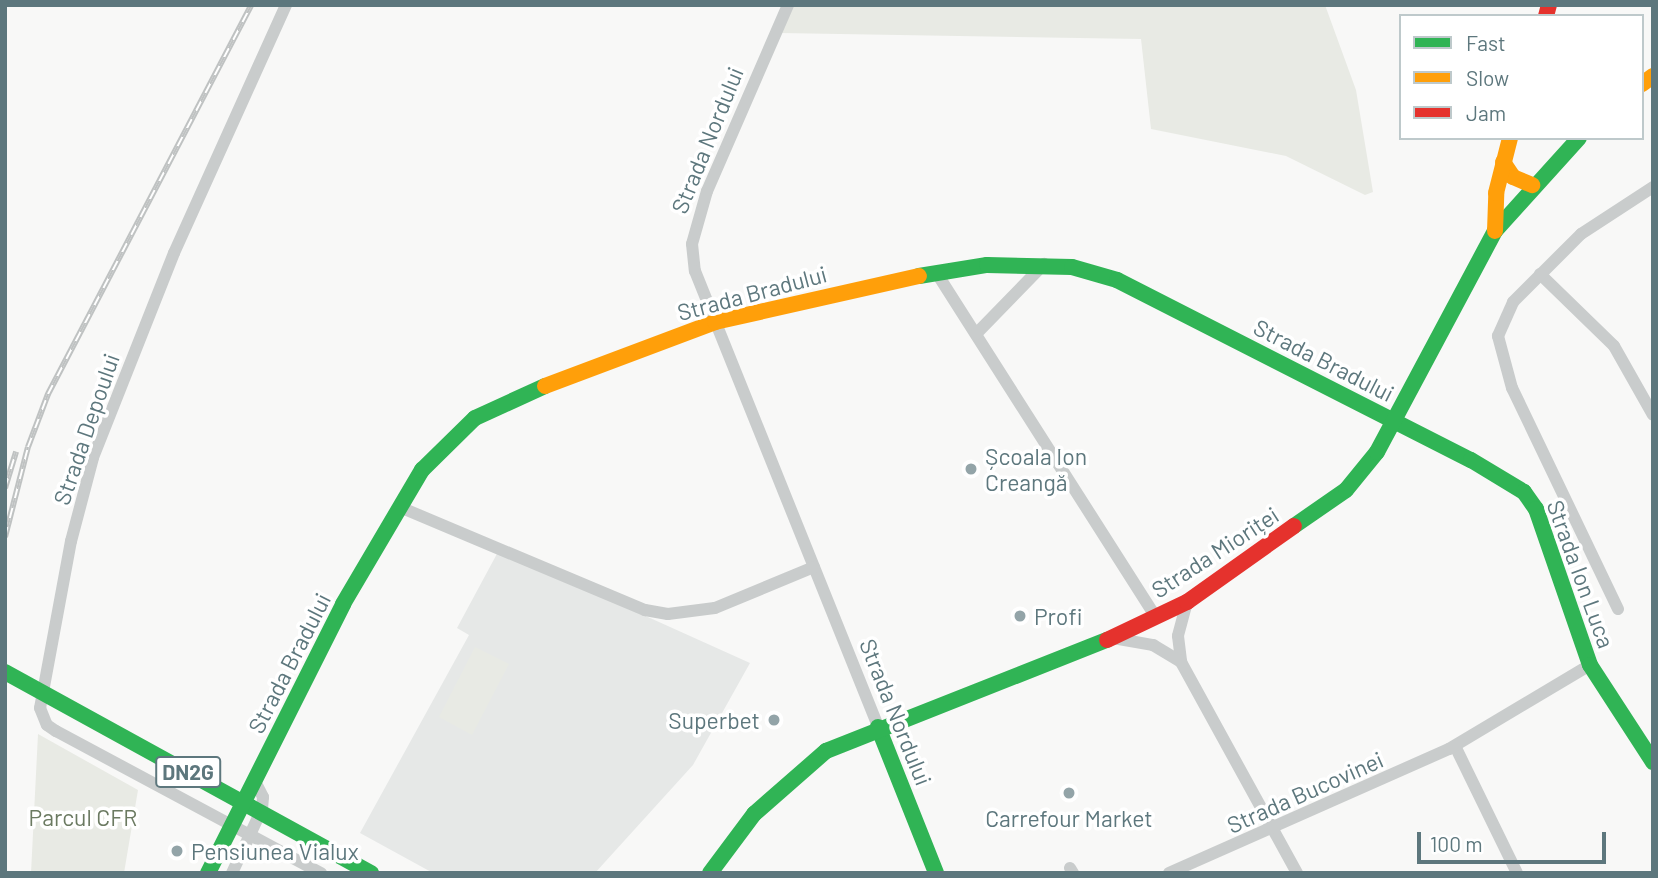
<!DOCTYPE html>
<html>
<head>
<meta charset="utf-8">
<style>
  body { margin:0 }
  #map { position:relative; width:1658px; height:878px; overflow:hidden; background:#f8f8f7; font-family:Barlow,sans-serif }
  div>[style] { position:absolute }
  .built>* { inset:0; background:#e6e8e7 }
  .green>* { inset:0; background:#e8eae4 }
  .street>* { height:12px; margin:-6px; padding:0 6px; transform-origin:6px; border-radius:6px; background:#c9cccc }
  .fast>* { height:16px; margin:-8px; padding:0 8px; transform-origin:8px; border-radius:8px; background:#30b455 }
  .slow>* { height:16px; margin:-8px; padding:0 8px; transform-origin:8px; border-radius:8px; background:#ff9f0a }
  .jam>* { height:16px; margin:-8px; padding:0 8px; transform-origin:8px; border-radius:8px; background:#e5322d }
  .rail>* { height:6px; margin-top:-3px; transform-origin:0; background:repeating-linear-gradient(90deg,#fff 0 10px,#bfc2c2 0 20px); box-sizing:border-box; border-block:2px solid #bfc2c2 }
  .dots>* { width:19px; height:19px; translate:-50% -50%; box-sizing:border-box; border:4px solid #fff; border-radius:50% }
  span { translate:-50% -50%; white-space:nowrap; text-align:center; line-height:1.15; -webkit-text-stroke:7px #fff; paint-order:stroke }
  .shield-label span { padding:2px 5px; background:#fff; border:2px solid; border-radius:5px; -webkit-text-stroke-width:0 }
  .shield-label { font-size:21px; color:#5d777d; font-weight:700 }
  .street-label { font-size:23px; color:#5d777d }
  .poi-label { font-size:23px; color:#5d777d }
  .left { translate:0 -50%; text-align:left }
  .right { translate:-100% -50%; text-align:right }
  .park-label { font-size:23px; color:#6b7a61 }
  .frame { position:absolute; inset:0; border:7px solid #5d777d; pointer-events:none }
  .legend { position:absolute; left:1399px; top:14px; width:245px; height:126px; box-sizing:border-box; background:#fff; border:2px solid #bec9cb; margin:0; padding:9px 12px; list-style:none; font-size:21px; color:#5d777d }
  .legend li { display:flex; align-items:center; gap:14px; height:35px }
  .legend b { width:35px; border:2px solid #bec9cb }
  .scale { position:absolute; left:1417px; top:832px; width:189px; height:32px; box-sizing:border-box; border:4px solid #5d777d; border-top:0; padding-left:9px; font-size:21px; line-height:24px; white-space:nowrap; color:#5d777d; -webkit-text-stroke:5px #fff; paint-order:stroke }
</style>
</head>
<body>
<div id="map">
  <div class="built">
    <i style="clip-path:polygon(499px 550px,750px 663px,693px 765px,595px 873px,433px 873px,360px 833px,469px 635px,457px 628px)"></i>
  </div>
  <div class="green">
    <i style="clip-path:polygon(793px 5px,1325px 5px,1356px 90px,1373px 192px,1365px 195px,1286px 156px,1151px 129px,1141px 39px,780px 33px)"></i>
    <i style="clip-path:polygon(475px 647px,509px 664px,472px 735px,439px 717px)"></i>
    <i style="clip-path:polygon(38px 734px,138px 790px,124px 873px,31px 873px)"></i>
  </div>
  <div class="street">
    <i style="left:286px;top:5px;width:272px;rotate:114.3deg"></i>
    <i style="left:174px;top:253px;width:220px;rotate:111.6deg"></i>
    <i style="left:93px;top:458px;width:86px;rotate:104.8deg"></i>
    <i style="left:71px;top:541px;width:170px;rotate:100.5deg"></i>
    <i style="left:40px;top:708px;width:18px;rotate:68deg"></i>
    <i style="left:47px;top:725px;width:11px;rotate:34deg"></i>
    <i style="left:56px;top:731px;width:301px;rotate:28.2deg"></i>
    <i style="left:788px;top:5px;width:203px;rotate:113.5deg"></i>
    <i style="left:707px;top:191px;width:55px;rotate:105.8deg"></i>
    <i style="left:692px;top:244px;width:27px;rotate:84deg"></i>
    <i style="left:695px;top:271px;width:491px;rotate:68.1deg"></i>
    <i style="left:936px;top:272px;width:409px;rotate:57.5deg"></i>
    <i style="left:1540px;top:274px;width:103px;rotate:44.2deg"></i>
    <i style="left:1614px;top:346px;width:79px;rotate:60.5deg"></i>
    <i style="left:976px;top:334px;width:98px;rotate:-45.8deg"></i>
    <i style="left:402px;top:508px;width:264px;rotate:22.8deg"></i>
    <i style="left:645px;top:610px;width:23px;rotate:10deg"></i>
    <i style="left:668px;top:614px;width:47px;rotate:-7.3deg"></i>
    <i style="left:715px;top:608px;width:107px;rotate:-22.5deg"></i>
    <i style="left:1187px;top:602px;width:35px;rotate:105deg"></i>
    <i style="left:1178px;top:636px;width:26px;rotate:83deg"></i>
    <i style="left:1181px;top:662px;width:241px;rotate:61.2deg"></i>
    <i style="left:1618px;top:609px;width:245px;rotate:-115.6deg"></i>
    <i style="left:1512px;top:388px;width:54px;rotate:-105.1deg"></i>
    <i style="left:1498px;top:336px;width:37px;rotate:-66deg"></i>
    <i style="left:1513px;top:302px;width:96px;rotate:-45deg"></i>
    <i style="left:1581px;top:234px;width:86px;rotate:-33.1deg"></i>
    <i style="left:1113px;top:638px;width:41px;rotate:9.9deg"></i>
    <i style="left:1153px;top:645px;width:33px;rotate:31deg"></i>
    <i style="left:1455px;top:746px;width:141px;rotate:64deg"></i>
    <i style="left:1070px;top:868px;width:6px;rotate:59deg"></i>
    <i style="left:232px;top:873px;width:71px;rotate:-64.9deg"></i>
    <i style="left:262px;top:809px;width:12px;rotate:-85deg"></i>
    <i style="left:263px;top:797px;width:20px;rotate:-117deg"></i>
    <i style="left:1169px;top:873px;width:306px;rotate:-23.9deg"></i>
    <i style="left:1449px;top:749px;width:164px;rotate:-30.8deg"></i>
  </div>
  <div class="fast">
    <i style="left:919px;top:276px;width:69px;rotate:-9.2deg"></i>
    <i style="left:987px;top:265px;width:85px;rotate:1.3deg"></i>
    <i style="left:1072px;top:267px;width:47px;rotate:16.1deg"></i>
    <i style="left:1117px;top:280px;width:397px;rotate:27deg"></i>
    <i style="left:1471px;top:460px;width:62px;rotate:31.1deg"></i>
    <i style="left:1524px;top:492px;width:21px;rotate:55deg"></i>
    <i style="left:1536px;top:509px;width:165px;rotate:70.9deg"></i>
    <i style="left:1590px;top:665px;width:116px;rotate:57deg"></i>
    <i style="left:1294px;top:526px;width:63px;rotate:-34.7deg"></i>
    <i style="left:1346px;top:490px;width:49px;rotate:-50.8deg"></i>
    <i style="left:1377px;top:452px;width:251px;rotate:-61.9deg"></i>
    <i style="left:1495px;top:231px;width:125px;rotate:-47.9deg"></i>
    <i style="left:5px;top:672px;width:418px;rotate:28.8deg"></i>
    <i style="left:878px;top:727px;width:157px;rotate:68.3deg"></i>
    <i style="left:208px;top:873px;width:301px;rotate:-63.3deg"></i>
    <i style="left:343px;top:604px;width:156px;rotate:-59.5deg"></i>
    <i style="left:422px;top:470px;width:74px;rotate:-44.5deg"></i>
    <i style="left:475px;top:418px;width:77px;rotate:-24.6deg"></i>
    <i style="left:710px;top:873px;width:74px;rotate:-53.3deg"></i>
    <i style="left:754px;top:814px;width:96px;rotate:-41.2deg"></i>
    <i style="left:826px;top:751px;width:302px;rotate:-21.6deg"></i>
  </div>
  <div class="slow">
    <i style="left:1642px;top:84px;width:14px;rotate:-36deg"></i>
    <i style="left:1503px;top:162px;width:18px;rotate:56deg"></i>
    <i style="left:1513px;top:177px;width:21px;rotate:23deg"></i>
    <i style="left:1495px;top:231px;width:38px;rotate:-88deg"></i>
    <i style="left:1496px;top:193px;width:57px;rotate:-75.7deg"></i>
    <i style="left:545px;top:386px;width:182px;rotate:-20.6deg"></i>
    <i style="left:715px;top:322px;width:209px;rotate:-12.7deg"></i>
  </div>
  <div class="jam">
    <i style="left:1546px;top:16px;width:11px;rotate:-75deg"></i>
    <i style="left:1107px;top:640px;width:89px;rotate:-25.4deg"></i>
    <i style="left:1187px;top:602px;width:131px;rotate:-35.4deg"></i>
  </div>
  <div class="rail">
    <i style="left:5px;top:488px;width:38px;rotate:-73deg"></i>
    <i style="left:5px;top:537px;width:93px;rotate:-75.7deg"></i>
    <i style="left:28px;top:447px;width:57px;rotate:-69.3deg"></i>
    <i style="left:48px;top:394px;width:439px;rotate:-62.4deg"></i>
  </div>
  <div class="dots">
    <i style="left:971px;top:469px;background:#93a4a8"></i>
    <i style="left:1020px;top:616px;background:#93a4a8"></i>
    <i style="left:774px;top:720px;background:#93a4a8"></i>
    <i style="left:1069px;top:793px;background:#93a4a8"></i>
    <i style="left:177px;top:851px;background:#93a4a8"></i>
  </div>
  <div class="shield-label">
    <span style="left:188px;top:772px">DN2G</span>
  </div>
  <div class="street-label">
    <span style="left:707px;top:140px;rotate:-68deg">Strada Nordului</span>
    <span style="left:752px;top:293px;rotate:-15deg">Strada Bradului</span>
    <span style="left:1324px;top:360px;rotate:27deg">Strada Bradului</span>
    <span style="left:86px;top:429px;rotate:-71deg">Strada Depoului</span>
    <span style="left:1215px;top:552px;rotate:-33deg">Strada Mioriței</span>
    <span style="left:1581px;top:574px;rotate:70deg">Strada Ion Luca</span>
    <span style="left:289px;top:663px;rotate:-63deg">Strada Bradului</span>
    <span style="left:896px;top:712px;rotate:68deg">Strada Nordului</span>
    <span style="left:1305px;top:792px;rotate:-24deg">Strada Bucovinei</span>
  </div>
  <div class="poi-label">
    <span class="left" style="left:985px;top:469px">Școala Ion<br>Creangă</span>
    <span class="left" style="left:1034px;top:616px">Profi</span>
    <span class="right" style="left:760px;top:720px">Superbet</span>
    <span style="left:1069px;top:818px">Carrefour Market</span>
    <span class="left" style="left:191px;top:851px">Pensiunea Vialux</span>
  </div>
  <div class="park-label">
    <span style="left:83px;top:817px">Parcul CFR</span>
  </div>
  <div class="frame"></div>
  <ul class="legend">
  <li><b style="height:9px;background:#30b455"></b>Fast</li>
  <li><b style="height:9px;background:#ff9f0a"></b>Slow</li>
  <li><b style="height:9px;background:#e5322d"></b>Jam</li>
  </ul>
  <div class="scale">100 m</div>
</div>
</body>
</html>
